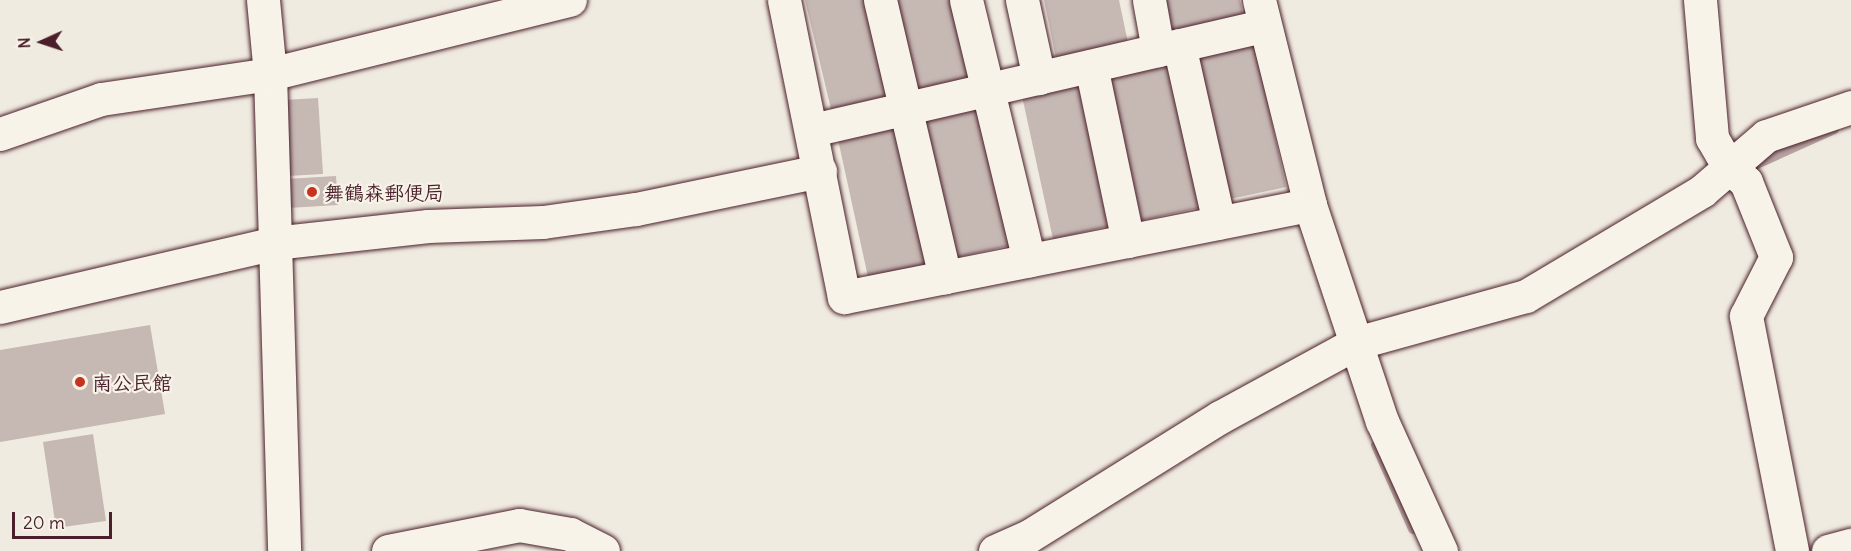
<!DOCTYPE html>
<html>
<head>
<meta charset="utf-8">
<style>
  body { margin:0 }
  #map { position:relative; width:1851px; height:551px; overflow:hidden; background:#f0ebe0; font-family:Delius,"Klee One",sans-serif }
  div>[style] { position:absolute }
  .stream>* { height:10px; margin:-5px; padding:0 5px; transform-origin:5px; border-radius:5px; background:#b7a4a2 }
  .building>* { inset:0; background:#c6b8b3 }
  .roads { filter:drop-shadow(0 0 2px #4a1f2b) drop-shadow(0 0 2px #4a1f2b) }
  .minor>* { height:33px; margin:-16.5px; padding:0 16.5px; transform-origin:16.5px; border-radius:16.5px; background:#f7f3e8 }
  .dots>* { width:16px; height:16px; translate:-50% -50%; box-sizing:border-box; border:3px solid #f7f3e8; border-radius:50% }
  span { translate:-50% -50%; white-space:nowrap; text-align:center; line-height:1.15; -webkit-text-stroke:4.5px #f7f3e8; paint-order:stroke }
  .poi-label { font-size:20px; color:#4a1f2b; font-weight:700 }
  .left { translate:0 -50%; text-align:left }
  .north { position:absolute; left:12px; top:12px; width:60px; height:60px; -webkit-text-stroke:4px #f7f3e8; paint-order:stroke; rotate:267deg; font-size:16px; font-weight:700; line-height:24px; text-align:center; color:#4a1f2b }
  .north::after { content:''; display:block; margin:auto; width:21px; height:27px; background:#4a1f2b; clip-path:polygon(50% 0,100% 100%,50% 72%,0 100%) }
  .scale { position:absolute; left:12px; top:512px; width:100px; height:27px; box-sizing:border-box; border:3px solid #4a1f2b; border-top:0; padding-left:8px; font-size:18px; line-height:21px; white-space:nowrap; color:#4a1f2b; -webkit-text-stroke:4px #f7f3e8; paint-order:stroke }
</style>
</head>
<body>
<div id="map">
  <div class="stream">
    <i style="left:1750px;top:167px;width:92px;rotate:-24.3deg"></i>
    <i style="left:1376px;top:445px;width:92px;rotate:66.2deg"></i>
  </div>
  <div class="building">
    <i style="clip-path:polygon(805px 0,870px 0,892px 95px,831px 109px)"></i>
    <i style="clip-path:polygon(894px 0,960px 0,978px 78px,916px 92px)"></i>
    <i style="clip-path:polygon(1044px 0,1119px 0,1128px 43px,1056px 58px)"></i>
    <i style="clip-path:polygon(1164px 0,1240px 0,1244px 20px,1171px 35px)"></i>
    <i style="clip-path:polygon(1255px 44px,1286px 187px,1225px 200px,1194px 58px)"></i>
    <i style="clip-path:polygon(1168px 65px,1199px 208px,1138px 221px,1107px 79px)"></i>
    <i style="clip-path:polygon(1083px 83px,1114px 225px,1053px 239px,1022px 96px)"></i>
    <i style="clip-path:polygon(318px 98px,323px 174px,288px 176px,283px 100px)"></i>
    <i style="clip-path:polygon(985px 102px,1016px 244px,955px 258px,924px 115px)"></i>
    <i style="clip-path:polygon(898px 122px,929px 264px,868px 277px,837px 135px)"></i>
    <i style="clip-path:polygon(336px 176px,338px 205px,288px 208px,286px 179px)"></i>
    <i style="clip-path:polygon(150px 325px,165px 414px,0 442px,0 350px)"></i>
    <i style="clip-path:polygon(93px 434px,106px 521px,56px 528px,43px 442px)"></i>
  </div>
  <div class="roads">
    <div class="minor">
      <i style="left:263px;top:0;width:74px;rotate:84.6deg"></i>
      <i style="left:270px;top:74px;width:477px;rotate:88.3deg"></i>
      <i style="left:784px;top:0;width:303px;rotate:78.6deg"></i>
      <i style="left:844px;top:297px;width:475px;rotate:-11.2deg"></i>
      <i style="left:880px;top:0;width:285px;rotate:76.8deg"></i>
      <i style="left:966px;top:0;width:268px;rotate:76.4deg"></i>
      <i style="left:1022px;top:0;width:80px;rotate:77.7deg"></i>
      <i style="left:1149px;top:0;width:51px;rotate:79.8deg"></i>
      <i style="left:1259px;top:0;width:211px;rotate:76deg"></i>
      <i style="left:1310px;top:205px;width:228px;rotate:71.6deg"></i>
      <i style="left:1382px;top:421px;width:143px;rotate:65.6deg"></i>
      <i style="left:1700px;top:0;width:139px;rotate:85deg"></i>
      <i style="left:1712px;top:138px;width:34px;rotate:60deg"></i>
      <i style="left:1729px;top:168px;width:22px;rotate:39deg"></i>
      <i style="left:1746px;top:182px;width:81px;rotate:68.2deg"></i>
      <i style="left:1776px;top:257px;width:66px;rotate:117deg"></i>
      <i style="left:1746px;top:316px;width:239px;rotate:78.9deg"></i>
      <i style="left:1179px;top:45px;width:182px;rotate:77.3deg"></i>
      <i style="left:1091px;top:66px;width:179px;rotate:78.1deg"></i>
      <i style="left:812px;top:130px;width:463px;rotate:-13deg"></i>
      <i style="left:0;top:134px;width:107px;rotate:-19.1deg"></i>
      <i style="left:101px;top:99px;width:171px;rotate:-8.4deg"></i>
      <i style="left:270px;top:74px;width:309px;rotate:-13.9deg"></i>
      <i style="left:0;top:307px;width:281px;rotate:-13.1deg"></i>
      <i style="left:274px;top:243px;width:155px;rotate:-6.3deg"></i>
      <i style="left:428px;top:226px;width:115px;rotate:-2deg"></i>
      <i style="left:543px;top:222px;width:94px;rotate:-8deg"></i>
      <i style="left:636px;top:209px;width:188px;rotate:-11.7deg"></i>
      <i style="left:388px;top:551px;width:134px;rotate:-11.2deg"></i>
      <i style="left:519px;top:525px;width:52px;rotate:10deg"></i>
      <i style="left:570px;top:534px;width:37px;rotate:27deg"></i>
      <i style="left:995px;top:551px;width:37px;rotate:-24deg"></i>
      <i style="left:1029px;top:536px;width:225px;rotate:-31.9deg"></i>
      <i style="left:1220px;top:417px;width:155px;rotate:-28.6deg"></i>
      <i style="left:1356px;top:343px;width:176px;rotate:-15.5deg"></i>
      <i style="left:1526px;top:296px;width:205px;rotate:-30.8deg"></i>
      <i style="left:1702px;top:191px;width:84px;rotate:-40.7deg"></i>
      <i style="left:1766px;top:136px;width:90px;rotate:-18.8deg"></i>
      <i style="left:1828px;top:551px;width:24px;rotate:-15deg"></i>
    </div>
  </div>
  <div class="dots">
    <i style="left:312px;top:192px;background:#c8321e"></i>
    <i style="left:80px;top:382px;background:#c8321e"></i>
  </div>
  <div class="poi-label">
    <span class="left" style="left:324px;top:192px">舞鶴森郵便局</span>
    <span class="left" style="left:92px;top:382px">南公民館</span>
  </div>
  <div class="north">N</div>
  <div class="scale">20 m</div>
</div>
</body>
</html>
